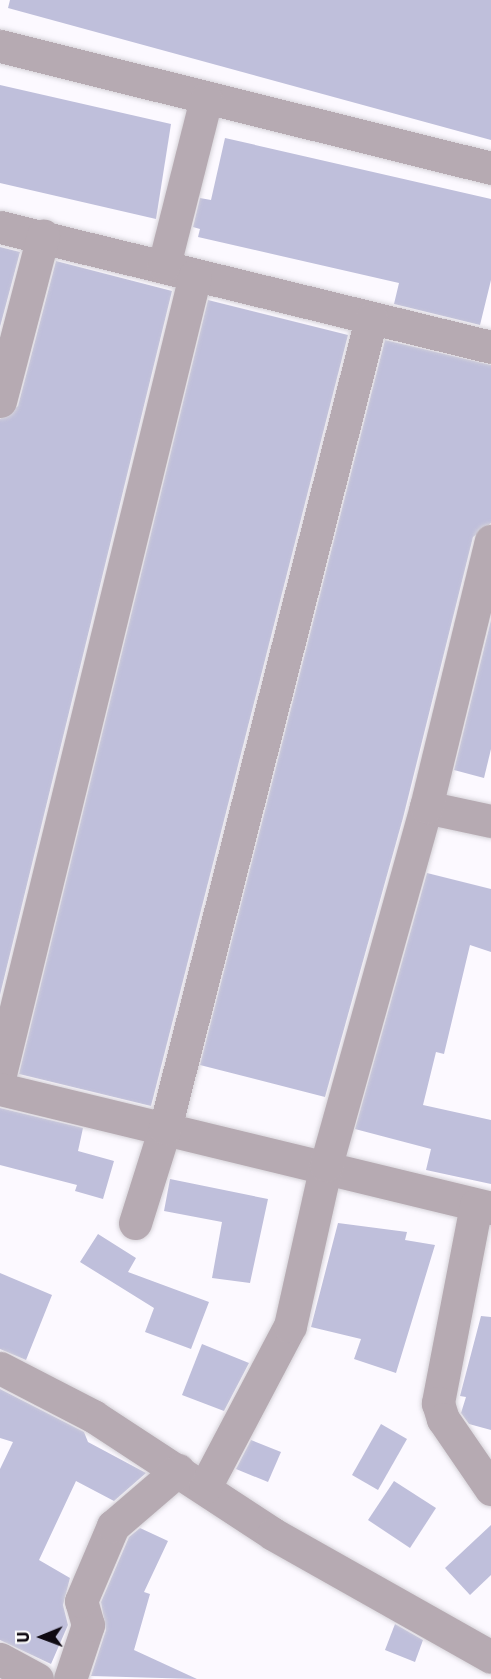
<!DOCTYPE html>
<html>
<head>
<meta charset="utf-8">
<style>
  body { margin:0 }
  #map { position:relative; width:491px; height:1679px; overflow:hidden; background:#fcf9ff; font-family:Jost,sans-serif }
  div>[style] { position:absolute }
  .building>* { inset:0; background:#bfbfdb }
  .roads { filter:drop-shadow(0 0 2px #d6d3d9) drop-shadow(0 0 2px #d6d3d9) }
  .street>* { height:33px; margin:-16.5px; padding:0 16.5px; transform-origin:16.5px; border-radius:16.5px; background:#b6aab2 }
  span { translate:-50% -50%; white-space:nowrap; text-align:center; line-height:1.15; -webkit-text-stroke:4.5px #fff; paint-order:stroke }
  .north { position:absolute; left:12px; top:1607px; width:60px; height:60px; -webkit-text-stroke:4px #fff; paint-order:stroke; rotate:269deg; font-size:16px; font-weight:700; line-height:24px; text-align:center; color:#0e0911 }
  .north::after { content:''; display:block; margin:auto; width:21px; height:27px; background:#0e0911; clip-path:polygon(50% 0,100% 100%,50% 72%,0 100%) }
</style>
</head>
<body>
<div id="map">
  <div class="building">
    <i style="clip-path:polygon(10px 0,491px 0,491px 140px,8px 8px)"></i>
    <i style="clip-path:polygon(0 85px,171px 124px,156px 219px,0 183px)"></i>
    <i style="clip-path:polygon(225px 138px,491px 199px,491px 280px,480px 325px,394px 304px,399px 283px,198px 237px,200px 229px,193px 227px,200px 198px,211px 200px)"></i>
    <i style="clip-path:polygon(0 247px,20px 252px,0 327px)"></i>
    <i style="clip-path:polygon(56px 261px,172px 291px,0 995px,0 419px,18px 406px)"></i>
    <i style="clip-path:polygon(208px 300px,348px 335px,151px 1106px,19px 1074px)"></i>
    <i style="clip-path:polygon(385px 340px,491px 365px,491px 523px,473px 537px,403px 818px,325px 1097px,200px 1065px)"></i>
    <i style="clip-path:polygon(491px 620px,491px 749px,484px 778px,454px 770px)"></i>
    <i style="clip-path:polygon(427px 873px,491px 889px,491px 952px,470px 945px,444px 1054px,436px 1052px,423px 1105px,491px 1120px,491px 1184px,426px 1170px,431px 1149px,355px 1129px)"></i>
    <i style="clip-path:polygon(0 1108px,83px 1128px,78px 1151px,114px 1161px,103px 1199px,75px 1191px,77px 1185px,0 1165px)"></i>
    <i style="clip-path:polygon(170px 1179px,268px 1199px,250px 1283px,212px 1278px,222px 1222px,164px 1211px)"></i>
    <i style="clip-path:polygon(338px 1223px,407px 1232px,405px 1240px,435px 1245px,396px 1373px,354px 1359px,361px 1339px,311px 1327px)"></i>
    <i style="clip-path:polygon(98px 1234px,136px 1258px,128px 1272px,209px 1302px,191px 1349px,145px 1332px,154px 1308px,80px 1262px)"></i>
    <i style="clip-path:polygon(0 1273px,52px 1295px,26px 1360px,0 1349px)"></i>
    <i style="clip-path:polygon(481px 1316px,491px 1317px,491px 1430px,469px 1424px,461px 1413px,466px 1397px,460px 1396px)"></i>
    <i style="clip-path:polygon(202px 1344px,249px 1363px,224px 1411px,182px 1395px)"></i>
    <i style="clip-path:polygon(0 1389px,84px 1432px,88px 1442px,146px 1473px,114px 1501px,76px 1481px,39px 1560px,70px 1578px,63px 1605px,68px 1625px,51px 1664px,0 1640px,0 1469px,13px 1442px,0 1438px)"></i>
    <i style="clip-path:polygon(381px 1424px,407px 1439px,378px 1490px,352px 1475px)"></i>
    <i style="clip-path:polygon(251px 1440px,281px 1452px,268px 1482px,236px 1469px)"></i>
    <i style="clip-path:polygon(394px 1481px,436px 1508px,410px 1548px,368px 1520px)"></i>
    <i style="clip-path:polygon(491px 1525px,491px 1575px,470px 1595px,445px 1568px)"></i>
    <i style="clip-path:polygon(140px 1528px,168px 1541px,144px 1592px,150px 1594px,134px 1650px,197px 1679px,91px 1676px,106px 1630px,101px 1602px,129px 1537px)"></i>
    <i style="clip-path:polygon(395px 1624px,423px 1640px,415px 1662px,385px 1650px)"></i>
  </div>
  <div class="roads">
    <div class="street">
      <i style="left:0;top:46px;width:506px;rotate:13.95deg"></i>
      <i style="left:0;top:227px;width:505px;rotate:13.73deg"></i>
      <i style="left:164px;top:265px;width:171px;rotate:-75.8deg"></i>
      <i style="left:0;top:401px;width:171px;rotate:-75.4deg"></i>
      <i style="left:426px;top:807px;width:66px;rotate:12.2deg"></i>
      <i style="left:0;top:1074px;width:822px;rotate:-76.28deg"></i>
      <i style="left:0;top:1089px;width:505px;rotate:13.62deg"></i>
      <i style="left:476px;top:1205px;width:202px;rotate:100.9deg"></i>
      <i style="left:438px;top:1403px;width:17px;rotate:73deg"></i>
      <i style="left:443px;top:1419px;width:85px;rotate:55.6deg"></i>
      <i style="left:135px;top:1223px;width:100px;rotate:-72.5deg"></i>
      <i style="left:165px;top:1128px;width:835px;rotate:-75.71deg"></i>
      <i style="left:0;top:1368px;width:105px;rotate:27.3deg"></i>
      <i style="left:93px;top:1416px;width:215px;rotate:33.2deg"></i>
      <i style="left:273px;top:1534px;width:250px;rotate:29.4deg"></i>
      <i style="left:205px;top:1487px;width:182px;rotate:-62.2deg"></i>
      <i style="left:290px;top:1326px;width:165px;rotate:-77.4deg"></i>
      <i style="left:326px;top:1165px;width:372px;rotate:-74.4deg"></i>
      <i style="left:426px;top:807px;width:274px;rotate:-76.3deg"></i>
      <i style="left:0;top:1659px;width:42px;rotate:28.4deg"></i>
      <i style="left:70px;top:1679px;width:57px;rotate:-71.6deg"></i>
      <i style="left:88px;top:1625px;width:25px;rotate:-106deg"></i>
      <i style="left:81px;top:1601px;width:82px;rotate:-66.9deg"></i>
      <i style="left:113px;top:1526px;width:86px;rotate:-40.7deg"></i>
    </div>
  </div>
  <div class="north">U</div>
</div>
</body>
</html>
